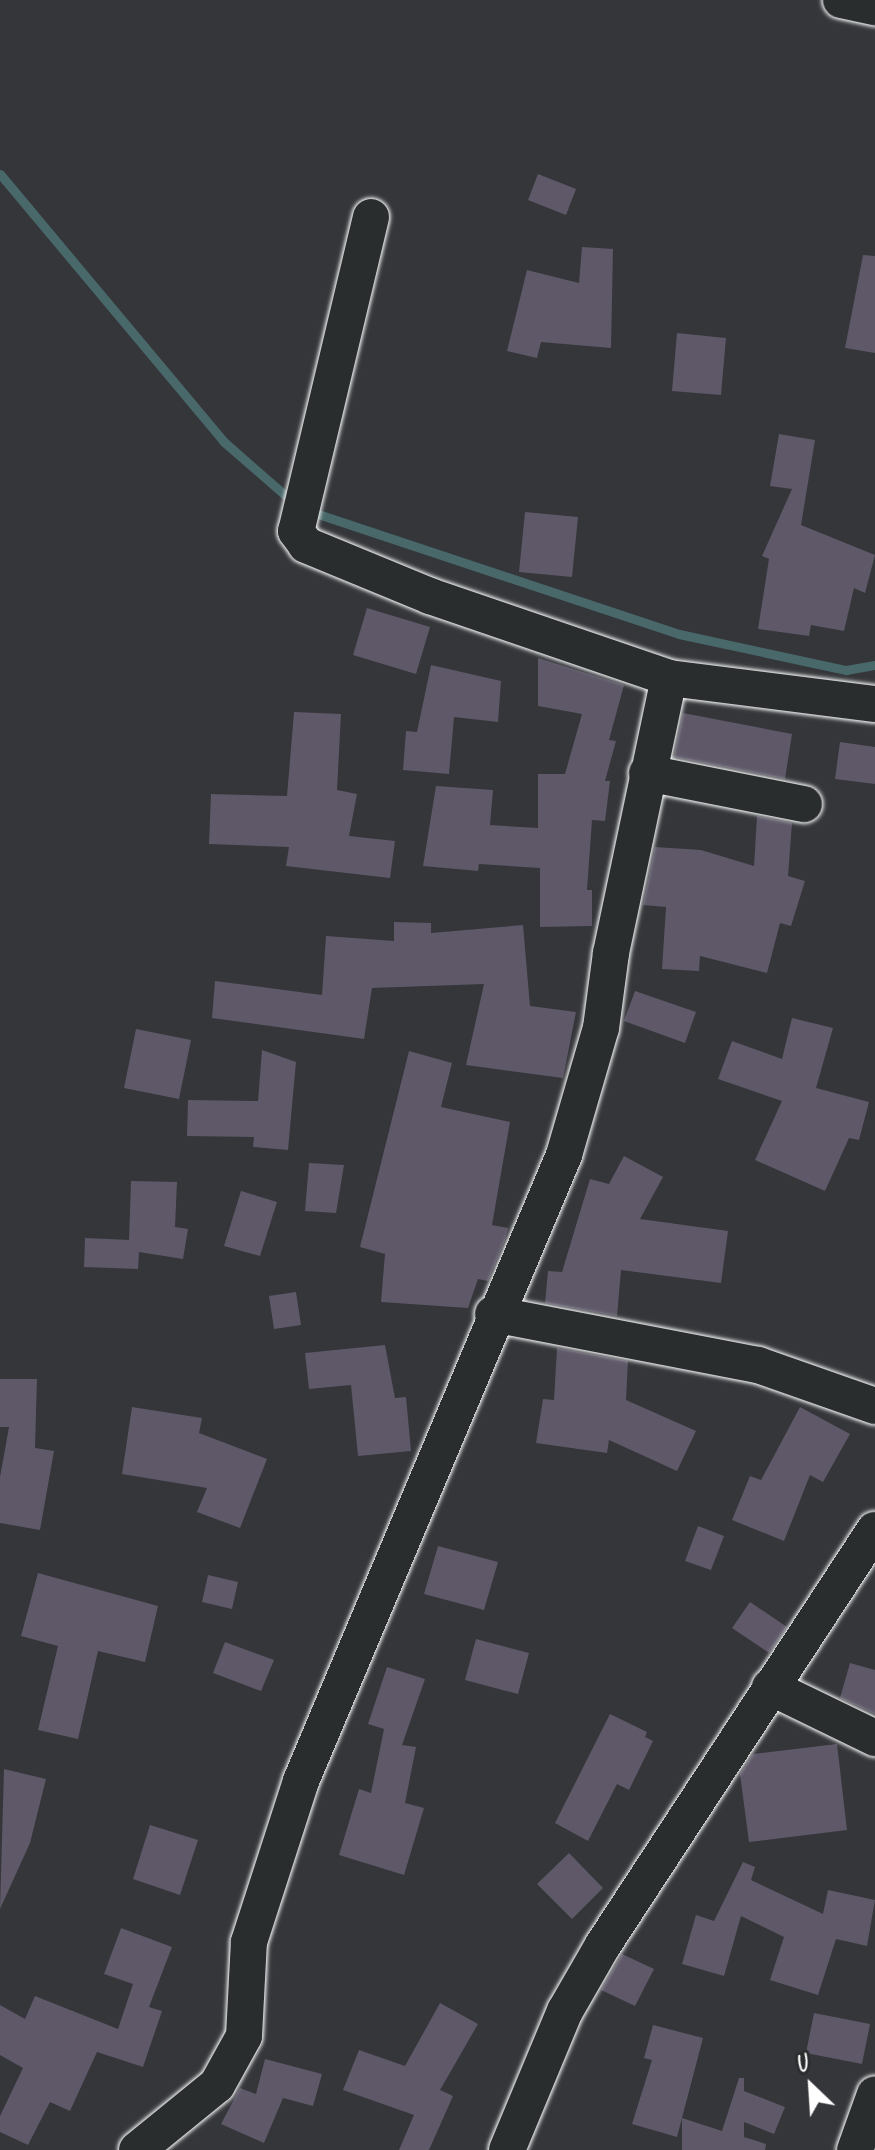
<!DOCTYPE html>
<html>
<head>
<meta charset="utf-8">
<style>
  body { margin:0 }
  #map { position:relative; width:875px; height:2150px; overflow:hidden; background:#34363a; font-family:Caveat,sans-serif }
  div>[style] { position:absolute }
  .stream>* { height:9px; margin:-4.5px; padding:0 4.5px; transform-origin:4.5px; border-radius:4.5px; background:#49686a }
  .building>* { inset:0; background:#5e5868 }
  .roads { filter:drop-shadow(0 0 2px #fff) drop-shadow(0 0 2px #fff) }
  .minor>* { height:36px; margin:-18px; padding:0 18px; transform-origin:18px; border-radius:18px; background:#2a2d2e }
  span { translate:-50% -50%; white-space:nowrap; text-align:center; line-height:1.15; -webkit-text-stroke:7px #2a2d2e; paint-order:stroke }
  .north { position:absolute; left:771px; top:2046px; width:80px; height:80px; -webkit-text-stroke:6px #2a2d2e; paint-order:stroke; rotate:335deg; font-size:22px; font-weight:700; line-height:32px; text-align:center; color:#fff }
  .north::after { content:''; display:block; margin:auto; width:28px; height:36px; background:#fff; clip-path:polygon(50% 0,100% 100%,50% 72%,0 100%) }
</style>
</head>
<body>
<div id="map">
  <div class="stream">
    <i style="left:0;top:174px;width:348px;rotate:50.1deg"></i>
    <i style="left:223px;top:441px;width:93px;rotate:41.1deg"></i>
    <i style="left:309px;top:511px;width:390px;rotate:18.4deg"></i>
    <i style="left:679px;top:634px;width:171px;rotate:12.2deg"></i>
    <i style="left:846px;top:670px;width:29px;rotate:-10deg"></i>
  </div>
  <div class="building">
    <i style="clip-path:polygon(538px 174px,576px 189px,566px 215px,528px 200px)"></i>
    <i style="clip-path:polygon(582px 247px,613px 249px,611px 348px,541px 342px,537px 358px,507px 351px,527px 270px,579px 283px)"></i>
    <i style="clip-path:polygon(863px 255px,875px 256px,875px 353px,845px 348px)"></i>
    <i style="clip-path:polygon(677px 333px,726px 338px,721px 395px,672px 391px)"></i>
    <i style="clip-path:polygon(779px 434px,815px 440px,801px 525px,875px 555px,865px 593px,854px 588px,844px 631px,811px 625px,809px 636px,758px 629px,769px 559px,762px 556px,792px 489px,770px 486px)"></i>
    <i style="clip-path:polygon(525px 512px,578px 517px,572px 577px,519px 572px)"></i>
    <i style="clip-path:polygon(367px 608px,430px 627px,416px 674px,353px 655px)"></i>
    <i style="clip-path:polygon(538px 658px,624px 685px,609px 740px,616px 741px,605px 781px,610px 781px,605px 821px,592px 820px,587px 890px,592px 890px,592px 926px,540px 927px,540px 868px,479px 864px,478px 871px,423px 866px,436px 786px,493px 790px,490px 825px,538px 828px,538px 774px,565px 774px,582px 714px,538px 706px)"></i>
    <i style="clip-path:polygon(431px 665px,501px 681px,498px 722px,454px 717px,449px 774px,403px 770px,406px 731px,417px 732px)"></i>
    <i style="clip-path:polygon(294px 712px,341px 714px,337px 790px,357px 794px,349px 836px,395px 841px,390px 878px,286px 866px,289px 847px,209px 844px,211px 794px,287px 796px)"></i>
    <i style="clip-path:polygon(683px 713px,792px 734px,785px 779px,674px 757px)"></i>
    <i style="clip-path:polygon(840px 742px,875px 747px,875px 784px,835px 779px)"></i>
    <i style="clip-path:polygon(757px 816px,792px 823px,788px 876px,805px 881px,791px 926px,780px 923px,767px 973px,700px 956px,699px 971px,662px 969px,666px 907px,643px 905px,655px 847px,701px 850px,754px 866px)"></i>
    <i style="clip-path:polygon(394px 922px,431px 923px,431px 933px,523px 925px,530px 1006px,576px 1012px,563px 1078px,466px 1065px,484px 984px,372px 988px,364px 1039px,212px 1018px,215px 981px,322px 995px,326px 936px,394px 941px)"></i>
    <i style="clip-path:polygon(635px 991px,696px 1012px,685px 1043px,624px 1021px)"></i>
    <i style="clip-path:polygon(792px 1018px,833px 1028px,816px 1088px,869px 1102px,859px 1140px,849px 1138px,825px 1191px,755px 1160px,782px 1101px,718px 1079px,732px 1041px,782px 1059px)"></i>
    <i style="clip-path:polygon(136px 1029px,191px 1040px,179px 1099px,124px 1088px)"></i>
    <i style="clip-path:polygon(262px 1050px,296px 1062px,288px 1150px,253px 1147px,254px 1137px,187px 1136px,188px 1100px,258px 1101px)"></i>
    <i style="clip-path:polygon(409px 1051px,452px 1063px,441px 1107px,510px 1122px,492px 1225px,508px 1228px,505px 1240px,488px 1281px,478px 1279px,468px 1308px,381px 1302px,385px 1254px,360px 1247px)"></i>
    <i style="clip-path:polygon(624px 1156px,663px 1177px,640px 1219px,728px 1231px,721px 1283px,621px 1270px,617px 1316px,545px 1303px,548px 1271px,562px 1272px,590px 1179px,609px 1184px)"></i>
    <i style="clip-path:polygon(309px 1163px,344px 1165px,336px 1213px,305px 1211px)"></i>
    <i style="clip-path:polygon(131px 1181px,177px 1182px,175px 1227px,188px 1229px,183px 1259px,139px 1252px,138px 1269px,84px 1267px,85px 1238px,129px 1240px)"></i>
    <i style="clip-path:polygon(241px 1191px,277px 1202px,260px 1256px,224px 1246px)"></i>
    <i style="clip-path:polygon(296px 1292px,301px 1325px,274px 1329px,269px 1296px)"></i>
    <i style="clip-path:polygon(385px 1345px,395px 1398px,406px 1397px,411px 1451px,358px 1456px,351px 1385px,309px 1389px,305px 1353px)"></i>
    <i style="clip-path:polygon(557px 1348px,628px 1361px,626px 1400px,696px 1431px,677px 1471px,609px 1440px,607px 1453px,536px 1443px,543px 1399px,554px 1400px)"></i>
    <i style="clip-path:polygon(0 1379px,37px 1379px,35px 1448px,54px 1451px,40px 1530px,0 1523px,0 1477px,9px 1427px,0 1427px)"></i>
    <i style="clip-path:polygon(132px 1407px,202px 1418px,199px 1433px,267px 1459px,240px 1528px,197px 1512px,207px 1488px,122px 1474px)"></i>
    <i style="clip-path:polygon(800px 1407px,850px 1434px,823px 1482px,810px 1475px,784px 1541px,732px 1520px,750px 1476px,761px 1480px)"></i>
    <i style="clip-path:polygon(698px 1526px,724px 1536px,711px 1570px,685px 1561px)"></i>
    <i style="clip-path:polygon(438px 1546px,498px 1562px,484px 1610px,424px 1594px)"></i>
    <i style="clip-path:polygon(38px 1573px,158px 1606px,145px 1662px,98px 1651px,78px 1739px,38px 1730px,58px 1646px,21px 1636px)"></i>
    <i style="clip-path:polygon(208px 1575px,238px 1582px,232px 1609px,202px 1602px)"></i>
    <i style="clip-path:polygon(750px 1602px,787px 1627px,769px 1653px,732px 1628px)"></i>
    <i style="clip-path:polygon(476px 1639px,529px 1653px,518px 1694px,465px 1680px)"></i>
    <i style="clip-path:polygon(225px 1642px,274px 1660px,261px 1691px,213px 1673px)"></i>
    <i style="clip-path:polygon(850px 1663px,875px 1670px,875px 1714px,840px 1698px)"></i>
    <i style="clip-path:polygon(387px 1667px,425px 1679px,402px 1745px,416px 1747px,405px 1803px,424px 1808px,404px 1875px,339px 1855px,359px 1789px,371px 1793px,384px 1729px,368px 1724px)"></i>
    <i style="clip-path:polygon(610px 1714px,647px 1732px,645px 1737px,653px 1741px,629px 1790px,617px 1784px,588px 1841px,555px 1823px)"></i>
    <i style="clip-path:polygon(837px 1744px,847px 1830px,749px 1842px,740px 1774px,753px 1754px)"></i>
    <i style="clip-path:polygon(4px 1769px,46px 1779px,30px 1843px,0 1909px)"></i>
    <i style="clip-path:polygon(150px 1825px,198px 1840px,180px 1895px,133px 1879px)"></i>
    <i style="clip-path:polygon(569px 1853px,603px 1888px,572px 1919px,537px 1884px)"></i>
    <i style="clip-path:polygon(743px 1862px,755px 1867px,751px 1880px,823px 1914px,828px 1890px,875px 1900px,867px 1946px,836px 1939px,818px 1995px,770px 1980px,784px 1937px,741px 1916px,724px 1976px,682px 1964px,696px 1915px,714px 1921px)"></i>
    <i style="clip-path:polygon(121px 1928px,172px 1947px,149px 2007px,162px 2011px,143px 2067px,97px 2052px,70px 2111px,50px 2102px,28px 2145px,0 2132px,0 2116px,23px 2068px,0 2055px,0 2005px,25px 2019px,35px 1996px,118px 2029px,133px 1984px,104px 1974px)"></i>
    <i style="clip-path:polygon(622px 1954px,654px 1969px,635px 2006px,601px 1990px)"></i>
    <i style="clip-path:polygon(440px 2003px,478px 2024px,440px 2090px,453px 2096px,429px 2150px,399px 2150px,414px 2115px,343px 2090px,359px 2050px,405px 2066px)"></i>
    <i style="clip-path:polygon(814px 2013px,870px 2024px,862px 2064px,806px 2053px)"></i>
    <i style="clip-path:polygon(653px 2025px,703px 2038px,677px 2137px,632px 2124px,652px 2060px,644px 2058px)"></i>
    <i style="clip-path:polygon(265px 2059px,322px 2074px,313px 2106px,283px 2098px,264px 2143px,221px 2124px,240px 2088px,256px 2094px)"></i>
    <i style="clip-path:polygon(739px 2078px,744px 2078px,744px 2091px,785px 2107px,774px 2134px,744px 2122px,744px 2137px,766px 2144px,765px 2150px,682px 2150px,682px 2118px,722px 2131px)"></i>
  </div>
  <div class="roads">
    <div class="minor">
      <i style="left:841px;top:0;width:35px;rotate:12deg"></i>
      <i style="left:371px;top:217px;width:323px;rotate:103.4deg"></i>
      <i style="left:296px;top:531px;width:17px;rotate:54deg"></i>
      <i style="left:306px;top:545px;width:134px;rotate:22.4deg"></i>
      <i style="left:430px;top:596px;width:253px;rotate:18.9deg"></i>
      <i style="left:669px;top:678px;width:208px;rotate:7.2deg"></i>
      <i style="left:647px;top:773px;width:160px;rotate:11.2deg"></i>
      <i style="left:493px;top:1314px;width:270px;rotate:10.9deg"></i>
      <i style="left:758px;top:1365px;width:124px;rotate:19.3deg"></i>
      <i style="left:770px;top:1687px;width:117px;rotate:25.9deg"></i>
      <i style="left:137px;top:2150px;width:103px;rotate:-39.1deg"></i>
      <i style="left:217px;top:2085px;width:56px;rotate:-61.1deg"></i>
      <i style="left:244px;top:2036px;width:94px;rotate:-87deg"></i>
      <i style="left:249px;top:1942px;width:169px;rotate:-72.1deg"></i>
      <i style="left:301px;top:1781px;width:679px;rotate:-67.21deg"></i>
      <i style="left:564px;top:1155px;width:132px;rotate:-73.8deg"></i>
      <i style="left:601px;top:1028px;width:76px;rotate:-82.4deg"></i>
      <i style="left:611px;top:953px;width:281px;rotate:-78.1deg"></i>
      <i style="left:507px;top:2150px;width:151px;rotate:-67.4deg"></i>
      <i style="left:565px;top:2011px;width:76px;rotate:-60.1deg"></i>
      <i style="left:603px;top:1945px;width:496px;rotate:-56.8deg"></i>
      <i style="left:855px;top:2150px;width:59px;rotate:-70.3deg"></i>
    </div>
  </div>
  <div class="north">U</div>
</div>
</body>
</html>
